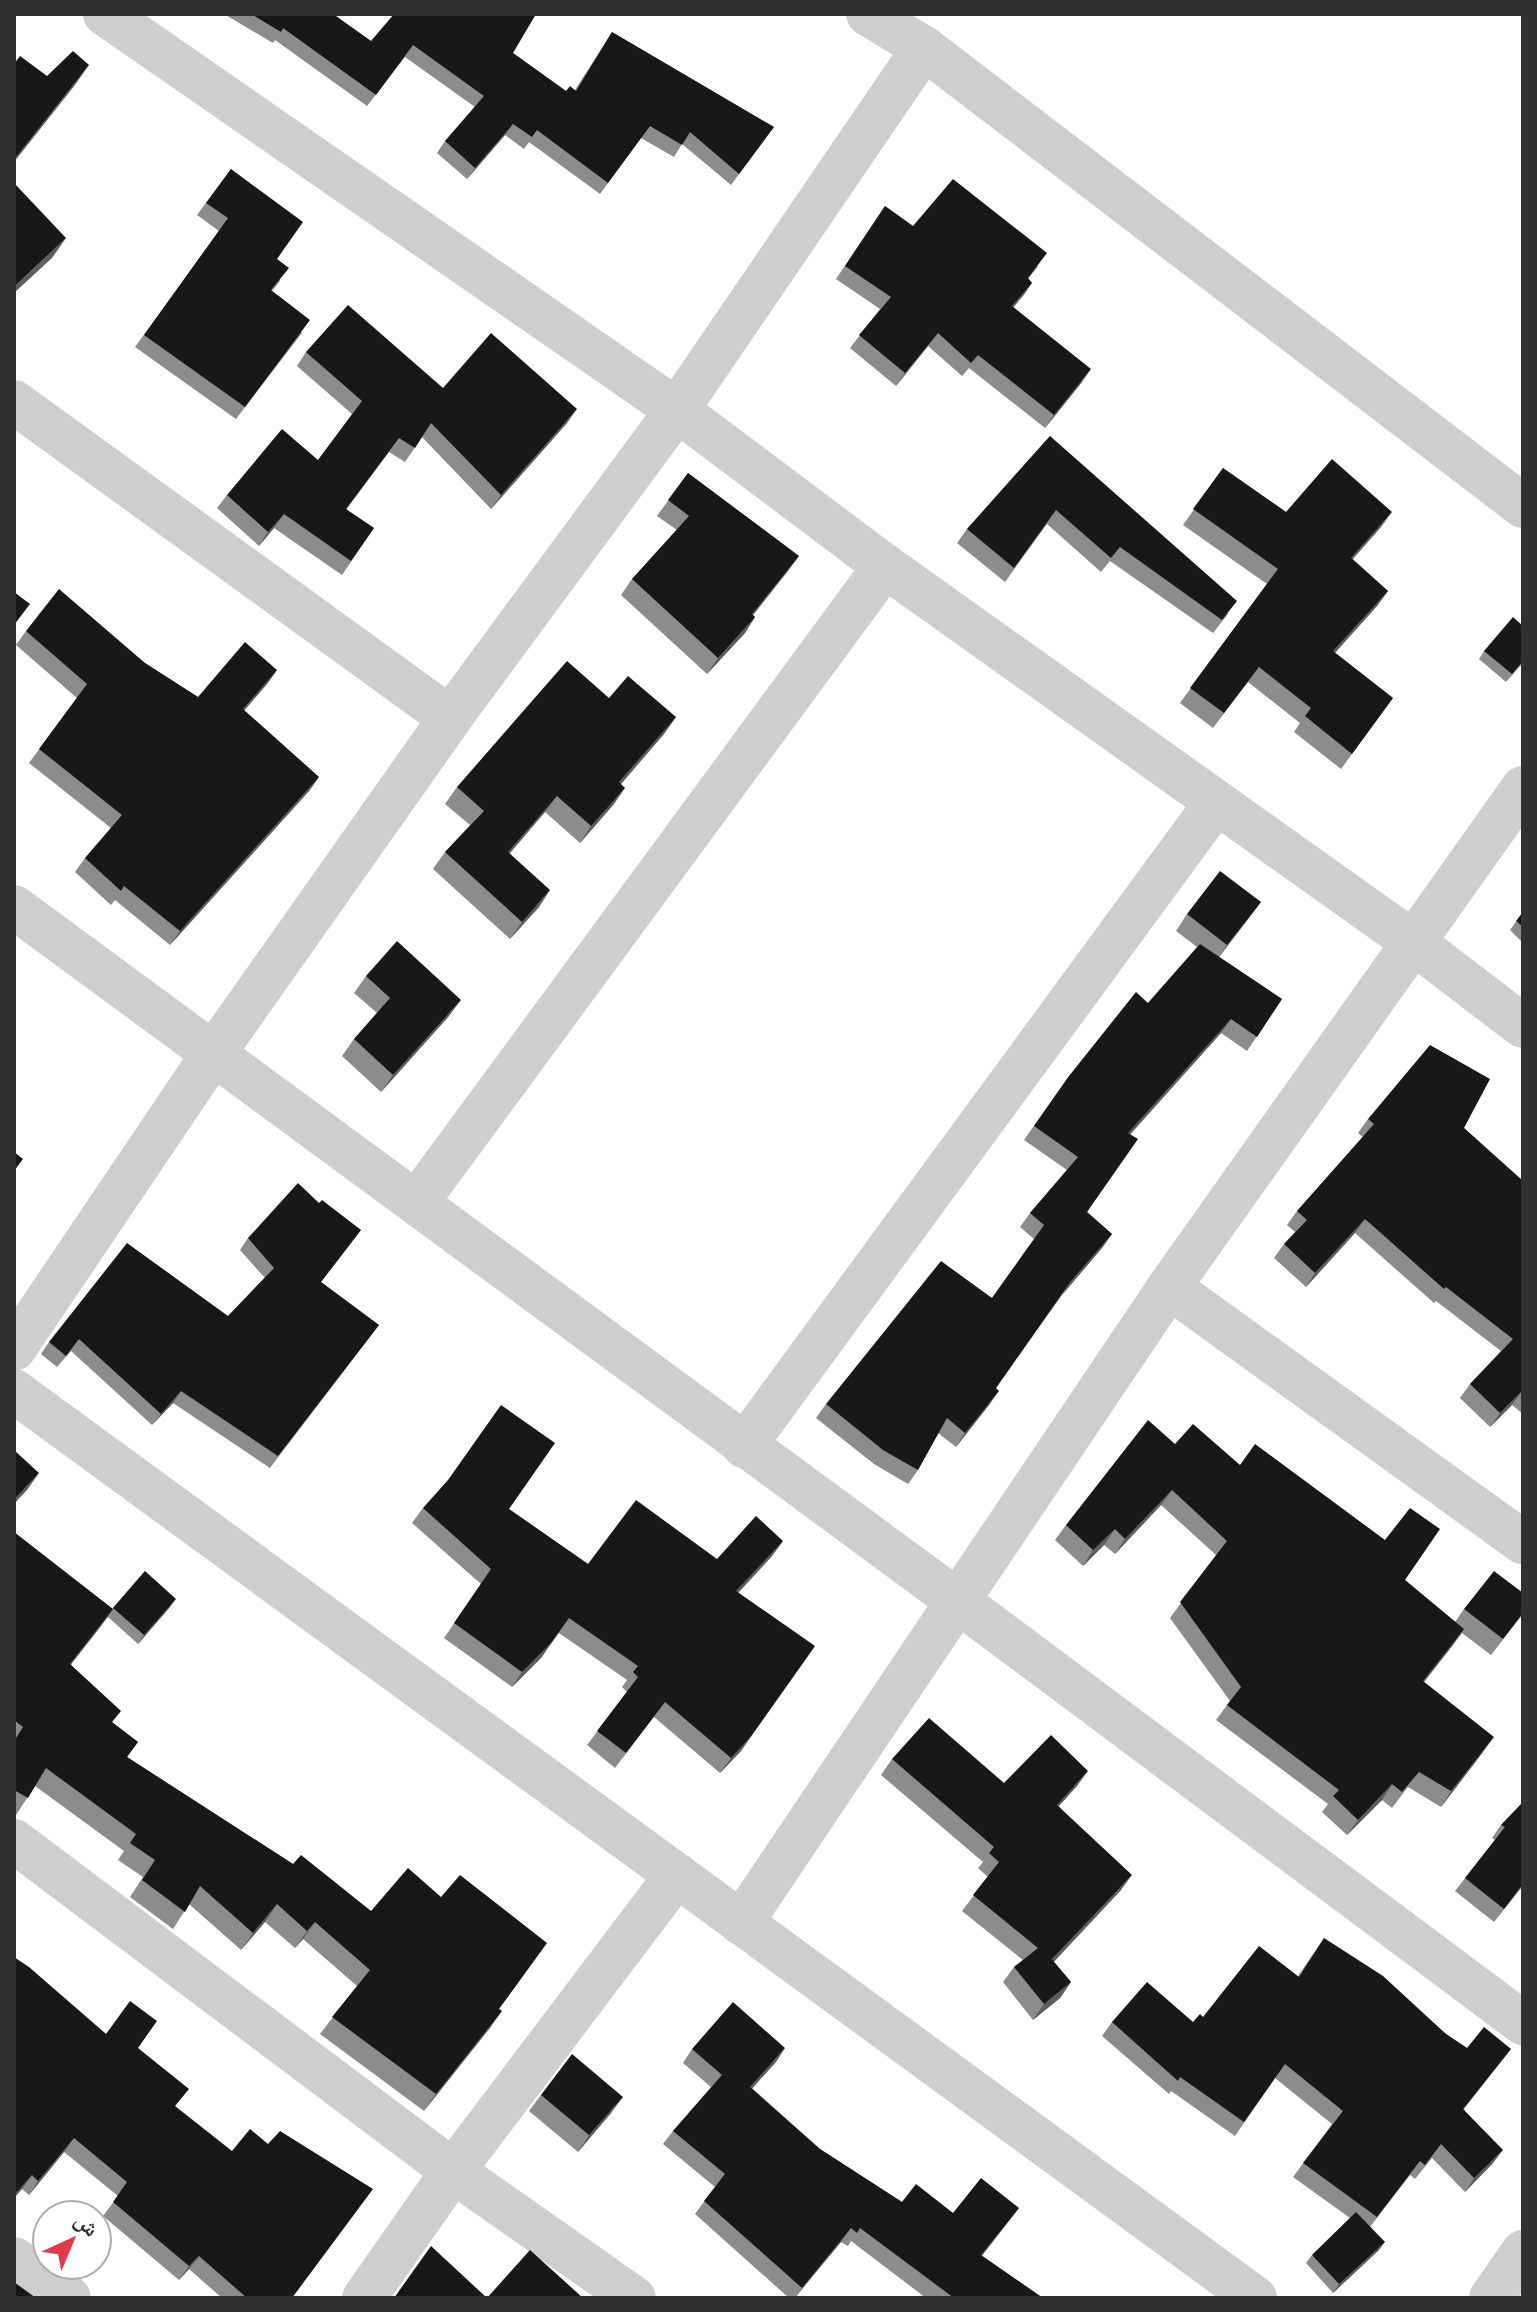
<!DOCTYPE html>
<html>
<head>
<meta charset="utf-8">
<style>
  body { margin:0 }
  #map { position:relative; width:1537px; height:2312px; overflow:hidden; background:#fff; font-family:"PT Sans","Noto Naskh Arabic",sans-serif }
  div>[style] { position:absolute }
  .minor>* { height:44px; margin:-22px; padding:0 22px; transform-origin:22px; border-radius:22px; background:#cecece }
  .wall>* { inset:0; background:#8c8c8c }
  .shaded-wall>* { inset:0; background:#5d5d5d }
  .building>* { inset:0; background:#181818 }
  span { translate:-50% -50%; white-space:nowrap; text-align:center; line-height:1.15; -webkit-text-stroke:8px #fff; paint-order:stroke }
  .frame { position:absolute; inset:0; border:16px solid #313131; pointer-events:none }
  .north { position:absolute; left:32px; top:2200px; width:80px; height:80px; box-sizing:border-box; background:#fff; border:2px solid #adadad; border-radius:50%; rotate:44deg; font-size:22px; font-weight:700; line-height:32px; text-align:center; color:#313131 }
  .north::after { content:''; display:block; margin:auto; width:28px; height:36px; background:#e63649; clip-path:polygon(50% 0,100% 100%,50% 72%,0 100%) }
</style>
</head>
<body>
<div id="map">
  <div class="minor">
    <i style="left:105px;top:14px;width:696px;rotate:34.7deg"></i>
    <i style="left:677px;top:410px;width:260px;rotate:36.9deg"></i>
    <i style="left:885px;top:566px;width:648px;rotate:35.46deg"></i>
    <i style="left:1413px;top:942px;width:138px;rotate:37.4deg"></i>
    <i style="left:868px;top:14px;width:66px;rotate:31.3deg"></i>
    <i style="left:924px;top:48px;width:754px;rotate:37.4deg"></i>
    <i style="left:14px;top:402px;width:538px;rotate:35.93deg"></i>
    <i style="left:14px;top:907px;width:1173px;rotate:36.33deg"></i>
    <i style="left:959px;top:1602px;width:704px;rotate:36.74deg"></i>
    <i style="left:417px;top:1202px;width:790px;rotate:-53.65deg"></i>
    <i style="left:1169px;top:1287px;width:436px;rotate:35.8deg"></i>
    <i style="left:14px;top:1349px;width:357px;rotate:-56deg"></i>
    <i style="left:214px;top:1053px;width:410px;rotate:-54.8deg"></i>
    <i style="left:450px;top:718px;width:383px;rotate:-53.6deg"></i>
    <i style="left:677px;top:410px;width:438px;rotate:-55.7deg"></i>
    <i style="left:14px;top:1391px;width:1537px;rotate:36.16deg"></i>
    <i style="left:744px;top:1446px;width:796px;rotate:-53.73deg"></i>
    <i style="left:14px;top:1841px;width:549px;rotate:36.93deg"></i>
    <i style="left:453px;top:2171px;width:221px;rotate:35.1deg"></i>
    <i style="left:741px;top:1923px;width:767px;rotate:-56.06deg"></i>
    <i style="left:1169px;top:1287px;width:612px;rotate:-54.65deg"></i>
    <i style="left:14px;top:2259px;width:67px;rotate:35.3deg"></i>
    <i style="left:364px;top:2298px;width:155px;rotate:-55deg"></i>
    <i style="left:453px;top:2171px;width:371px;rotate:-52.9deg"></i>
    <i style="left:1491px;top:2298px;width:56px;rotate:-55.2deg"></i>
  </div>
  <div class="wall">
    <i style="clip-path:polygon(224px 14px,333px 14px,371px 41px,513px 53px,566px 91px,575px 90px,612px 32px,774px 127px,731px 185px,682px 144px,674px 157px,641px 138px,600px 194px,529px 142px,524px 149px,505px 135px,467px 179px,437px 153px,445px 141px,475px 107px,405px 57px,367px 106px,275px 40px,273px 43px)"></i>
    <i style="clip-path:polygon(231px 169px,277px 259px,280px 281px,272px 291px,302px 333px,236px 419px,135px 347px,219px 231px,197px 215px)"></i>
    <i style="clip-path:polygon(885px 206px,913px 226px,1038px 266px,1028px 279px,1032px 283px,1013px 308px,1082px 382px,1045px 428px,969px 368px,962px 376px,928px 346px,896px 386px,850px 348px,880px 309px,836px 279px)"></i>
    <i style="clip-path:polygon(306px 352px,443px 388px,567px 423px,491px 509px,422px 437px,405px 462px,389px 452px,346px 510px,374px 528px,342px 575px,274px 528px,259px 546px,217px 508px,227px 495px,318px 460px,352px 414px,297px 366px)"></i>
    <i style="clip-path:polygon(1050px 436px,1228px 614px,1213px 633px,1110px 561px,1101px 572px,1047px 524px,1005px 582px,957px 543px,967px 529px)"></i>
    <i style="clip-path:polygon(1223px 468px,1286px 512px,1381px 527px,1353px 559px,1388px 591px,1377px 606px,1335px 653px,1393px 698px,1341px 769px,1294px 732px,1300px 723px,1248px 682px,1213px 728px,1180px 703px,1267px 584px,1183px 525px)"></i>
    <i style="clip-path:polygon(688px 473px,799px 556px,753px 615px,755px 617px,745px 633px,707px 674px,621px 595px,632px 579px,677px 530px,657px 516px)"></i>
    <i style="clip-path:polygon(1523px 626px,1523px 663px,1506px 682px,1479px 659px,1484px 651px)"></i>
    <i style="clip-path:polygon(26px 631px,145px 663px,198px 697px,277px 670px,267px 684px,244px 711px,319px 777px,309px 791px,170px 945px,115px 900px,111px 905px,75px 872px,85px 858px,111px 828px,29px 763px,77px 698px,16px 645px)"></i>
    <i style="clip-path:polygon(609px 698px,676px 717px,664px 734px,621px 784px,614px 804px,580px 843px,545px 812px,510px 853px,539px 907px,510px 939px,433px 869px,445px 852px,470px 825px,445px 804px,457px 787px)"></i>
    <i style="clip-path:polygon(1261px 902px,1219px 957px,1282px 999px,1247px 1051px,1221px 1033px,1130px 1134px,1087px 1212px,1112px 1234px,1102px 1248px,1062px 1295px,996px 1388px,989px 1405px,956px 1447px,938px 1433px,918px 1470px,908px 1484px,874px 1464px,816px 1418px,826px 1404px,992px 1298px,1034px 1239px,1020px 1227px,1030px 1213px,1067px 1170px,1024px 1140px,1069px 1076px,1148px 1003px,1197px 947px,1176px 931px,1187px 914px)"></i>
    <i style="clip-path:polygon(1523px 912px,1523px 943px,1510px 930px)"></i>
    <i style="clip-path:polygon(366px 976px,449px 1016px,381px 1092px,342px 1056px,354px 1039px,377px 1013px,354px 993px)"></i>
    <i style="clip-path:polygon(1368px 1119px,1464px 1128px,1523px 1181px,1523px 1414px,1512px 1405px,1490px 1427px,1460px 1398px,1470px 1384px,1501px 1351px,1436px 1301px,1434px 1303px,1355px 1233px,1306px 1287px,1274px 1258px,1284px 1244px,1295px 1232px,1287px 1225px,1297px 1211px,1363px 1137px,1358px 1133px)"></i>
    <i style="clip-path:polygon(319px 1203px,361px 1230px,321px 1282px,379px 1325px,270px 1468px,173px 1403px,152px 1425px,71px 1351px,57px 1367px,41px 1354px,49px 1342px,228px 1316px,265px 1278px,240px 1250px,248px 1238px)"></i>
    <i style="clip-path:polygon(1175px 1444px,1240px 1465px,1405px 1580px,1455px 1622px,1464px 1609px,1523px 1593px,1523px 1614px,1491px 1655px,1462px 1633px,1424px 1682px,1483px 1752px,1441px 1807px,1408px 1787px,1392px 1808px,1382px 1800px,1347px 1835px,1322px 1812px,1328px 1804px,1216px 1720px,1230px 1701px,1170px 1618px,1216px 1555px,1161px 1505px,1115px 1554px,1104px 1545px,1083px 1566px,1055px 1540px,1066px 1525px)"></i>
    <i style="clip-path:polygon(423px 1508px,509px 1509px,588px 1564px,717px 1559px,783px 1541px,772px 1556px,738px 1593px,741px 1751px,720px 1773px,654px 1717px,615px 1768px,587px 1745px,627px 1692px,622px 1687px,627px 1680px,559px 1633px,541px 1658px,512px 1687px,444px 1638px,481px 1584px,412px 1523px)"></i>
    <i style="clip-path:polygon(14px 1532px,112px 1609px,145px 1571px,170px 1607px,138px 1644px,108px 1617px,71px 1664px,113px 1723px,138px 1742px,127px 1757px,293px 1864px,371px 1911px,502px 2011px,424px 2111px,320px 2034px,357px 1986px,303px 1939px,295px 1948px,265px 1922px,241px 1950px,189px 1904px,173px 1929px,130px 1897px,143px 1877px,118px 1860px,124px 1851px,35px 1786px,16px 1815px,14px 1814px)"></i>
    <i style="clip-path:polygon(892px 1759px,1004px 1783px,1077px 1786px,1059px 1806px,1121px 1890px,1054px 1962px,1071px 1982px,1060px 1998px,1033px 2020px,1003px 1982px,1014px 1967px,1023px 1960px,962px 1911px,988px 1877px,978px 1868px,983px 1862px,881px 1775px)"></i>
    <i style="clip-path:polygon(1523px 1802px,1523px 1886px,1494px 1922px,1455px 1891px,1495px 1840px,1492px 1838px,1501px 1825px)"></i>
    <i style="clip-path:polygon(1324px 1938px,1446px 2034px,1467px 2048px,1511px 2049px,1464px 2109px,1493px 2163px,1465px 2192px,1432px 2158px,1415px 2179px,1410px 2175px,1370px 2227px,1379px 2250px,1333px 2293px,1306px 2263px,1312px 2255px,1350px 2218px,1293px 2177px,1332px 2124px,1275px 2078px,1235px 2136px,1171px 2091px,1169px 2094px,1102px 2036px,1112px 2022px,1193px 2022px,1203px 2017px,1298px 1976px)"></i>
    <i style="clip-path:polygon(14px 1957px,106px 2034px,138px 2048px,176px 2107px,293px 2298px,222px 2298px,189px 2269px,179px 2280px,103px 2216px,118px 2196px,64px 2152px,29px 2195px,22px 2189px,14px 2198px)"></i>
    <i style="clip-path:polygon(692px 2049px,776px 2062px,752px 2088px,820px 2149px,902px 2202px,953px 2213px,1019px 2208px,982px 2256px,1043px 2298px,926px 2298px,851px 2241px,848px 2246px,841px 2242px,795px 2298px,789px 2298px,695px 2214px,715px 2187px,663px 2144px,673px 2131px,711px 2087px,683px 2063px)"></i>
    <i style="clip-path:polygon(541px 2095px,611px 2113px,578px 2152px,529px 2111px)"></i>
  </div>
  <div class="shaded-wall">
    <i style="clip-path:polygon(89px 65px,75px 85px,14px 162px,14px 160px)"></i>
    <i style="clip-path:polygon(513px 124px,505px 135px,467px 179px,475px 168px)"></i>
    <i style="clip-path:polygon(66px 238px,52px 258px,14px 293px,14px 287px)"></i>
    <i style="clip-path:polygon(1032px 283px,1023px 296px,1002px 320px,1012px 306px)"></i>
    <i style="clip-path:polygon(938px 333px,928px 346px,896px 386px,905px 373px)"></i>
    <i style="clip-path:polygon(1091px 369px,1082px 382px,1045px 428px,1054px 415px)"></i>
    <i style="clip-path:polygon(577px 409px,567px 423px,491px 509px,501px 495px)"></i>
    <i style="clip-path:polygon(1392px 512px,1381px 527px,1340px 573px,1351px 558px)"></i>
    <i style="clip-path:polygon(284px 514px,274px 528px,259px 546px,268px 532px)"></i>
    <i style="clip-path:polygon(799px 556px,788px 571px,741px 630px,752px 614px)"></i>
    <i style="clip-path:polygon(1388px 591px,1377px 606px,1322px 667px,1333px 651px)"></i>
    <i style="clip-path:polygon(755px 617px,745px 633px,707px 674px,718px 658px)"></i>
    <i style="clip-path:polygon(277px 670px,267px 684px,233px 723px,243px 709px)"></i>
    <i style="clip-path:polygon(676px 717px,664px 734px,608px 799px,619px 782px)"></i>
    <i style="clip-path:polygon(319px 777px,309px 791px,170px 945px,180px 931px)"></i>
    <i style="clip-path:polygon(625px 788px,614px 804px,580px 843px,591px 826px)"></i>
    <i style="clip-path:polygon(557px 796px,545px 812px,497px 868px,508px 852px)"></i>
    <i style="clip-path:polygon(550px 890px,539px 907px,510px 939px,522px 922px)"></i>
    <i style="clip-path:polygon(1261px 902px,1249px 918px,1215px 962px,1227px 945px)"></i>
    <i style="clip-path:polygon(461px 1000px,449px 1016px,381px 1092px,393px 1075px)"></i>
    <i style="clip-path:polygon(1231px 1019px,1221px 1033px,1119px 1147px,1128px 1133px)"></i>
    <i style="clip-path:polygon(1365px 1219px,1355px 1233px,1306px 1287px,1315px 1273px)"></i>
    <i style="clip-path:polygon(1112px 1234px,1102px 1248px,1062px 1295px,1071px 1281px)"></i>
    <i style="clip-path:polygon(181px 1391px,173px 1403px,152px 1425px,161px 1414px)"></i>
    <i style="clip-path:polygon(999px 1391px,989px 1405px,956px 1447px,965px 1433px)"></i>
    <i style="clip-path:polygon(1522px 1391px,1512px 1405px,1490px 1427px,1500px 1413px)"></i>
    <i style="clip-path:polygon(39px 1473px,27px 1490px,14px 1504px,14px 1500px)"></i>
    <i style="clip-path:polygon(1172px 1490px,1161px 1505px,1115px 1554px,1125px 1539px)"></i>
    <i style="clip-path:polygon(1115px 1529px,1104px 1545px,1083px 1566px,1093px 1550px)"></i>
    <i style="clip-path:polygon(783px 1541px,772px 1556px,726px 1606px,736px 1591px)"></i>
    <i style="clip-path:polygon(176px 1599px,170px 1607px,138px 1644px,144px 1635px)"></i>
    <i style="clip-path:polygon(113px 1609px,101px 1626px,58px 1681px,70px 1664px)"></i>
    <i style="clip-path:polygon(1464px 1629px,1453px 1645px,1412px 1697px,1423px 1681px)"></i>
    <i style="clip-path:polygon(551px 1643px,541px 1658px,512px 1687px,522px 1672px)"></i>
    <i style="clip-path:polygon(815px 1646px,741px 1751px,720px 1773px,731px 1758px)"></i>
    <i style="clip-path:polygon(1494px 1737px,1483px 1752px,1441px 1807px,1451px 1791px)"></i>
    <i style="clip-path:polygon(1088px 1771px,1077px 1786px,1046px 1820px,1057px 1805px)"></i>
    <i style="clip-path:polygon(1392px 1784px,1382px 1800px,1347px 1835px,1358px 1820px)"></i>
    <i style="clip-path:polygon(1132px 1875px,1121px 1890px,1042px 1974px,1052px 1959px)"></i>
    <i style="clip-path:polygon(277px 1904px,265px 1922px,241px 1950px,253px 1933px)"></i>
    <i style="clip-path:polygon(315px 1922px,303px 1939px,295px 1948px,307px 1931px)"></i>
    <i style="clip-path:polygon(1071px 1982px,1060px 1998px,1033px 2020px,1044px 2004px)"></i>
    <i style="clip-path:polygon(502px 2011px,490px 2028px,424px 2111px,436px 2094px)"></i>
    <i style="clip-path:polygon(785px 2048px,776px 2062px,741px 2101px,750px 2087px)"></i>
    <i style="clip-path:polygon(623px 2097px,611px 2113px,578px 2152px,589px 2135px)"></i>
    <i style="clip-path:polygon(74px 2138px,64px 2152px,29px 2195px,38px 2181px)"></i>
    <i style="clip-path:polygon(1503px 2150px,1493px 2163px,1465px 2192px,1474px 2178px)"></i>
    <i style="clip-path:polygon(32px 2175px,22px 2189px,14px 2198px,14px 2195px)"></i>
    <i style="clip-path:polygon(1019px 2208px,1009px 2221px,971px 2269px,981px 2255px)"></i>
    <i style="clip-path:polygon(851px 2228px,841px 2242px,794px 2298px,802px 2288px)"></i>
    <i style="clip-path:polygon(1385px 2242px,1379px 2250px,1333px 2293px,1339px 2284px)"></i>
    <i style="clip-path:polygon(199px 2256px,189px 2269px,179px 2280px,189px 2266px)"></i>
  </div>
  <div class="building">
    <i style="clip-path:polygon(251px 14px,333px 14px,371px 41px,394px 14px,536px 14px,513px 53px,566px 91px,570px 86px,576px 91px,612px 32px,774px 127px,739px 174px,690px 132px,682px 145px,650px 126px,608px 183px,537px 130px,532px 137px,513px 124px,475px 168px,445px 141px,484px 96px,413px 45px,376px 95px,283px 28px,281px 32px)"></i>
    <i style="clip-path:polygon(73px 51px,89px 65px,14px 160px,14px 64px,20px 56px,47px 76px)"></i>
    <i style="clip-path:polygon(231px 169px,303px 222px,277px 259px,289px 268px,271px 290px,310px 320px,245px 407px,144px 335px,228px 218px,206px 203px)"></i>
    <i style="clip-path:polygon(953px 179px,1047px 253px,1028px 278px,1032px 283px,1012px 306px,1091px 369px,1054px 415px,978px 355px,971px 363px,938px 333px,905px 373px,859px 335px,891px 297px,845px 266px,885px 206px,913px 226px)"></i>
    <i style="clip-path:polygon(14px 183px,66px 238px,14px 287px)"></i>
    <i style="clip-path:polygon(348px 305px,443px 388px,491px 333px,577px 409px,501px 495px,431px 423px,415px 448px,399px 438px,346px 509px,374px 528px,351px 561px,284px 514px,268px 532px,227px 495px,282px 429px,318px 460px,362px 401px,306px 352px)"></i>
    <i style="clip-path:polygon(1050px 436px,1237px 601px,1222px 620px,1120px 547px,1111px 558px,1056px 510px,1014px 568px,967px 529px)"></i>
    <i style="clip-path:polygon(1332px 459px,1392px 512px,1351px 558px,1388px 591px,1333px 651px,1393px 698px,1352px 754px,1305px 716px,1311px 708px,1259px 667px,1224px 713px,1190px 688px,1278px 569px,1193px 509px,1223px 468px,1286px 512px)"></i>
    <i style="clip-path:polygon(688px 473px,799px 556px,752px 614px,755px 617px,718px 658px,632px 579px,689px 516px,668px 500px)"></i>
    <i style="clip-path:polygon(59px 589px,145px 663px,198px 697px,245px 642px,277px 670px,243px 709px,319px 777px,180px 931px,124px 886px,121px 891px,85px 858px,122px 815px,39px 749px,87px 684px,26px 631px)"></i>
    <i style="clip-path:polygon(14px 592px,30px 604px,14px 625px)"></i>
    <i style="clip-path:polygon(1513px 617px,1523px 626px,1523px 661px,1512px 674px,1484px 651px)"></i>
    <i style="clip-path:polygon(567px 661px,609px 698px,628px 676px,676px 717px,619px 782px,625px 788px,591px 826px,557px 796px,508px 852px,550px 890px,522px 922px,445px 852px,484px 811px,457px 787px)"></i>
    <i style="clip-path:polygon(1220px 871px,1261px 902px,1227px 945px,1187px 914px)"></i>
    <i style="clip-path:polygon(1523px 912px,1523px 927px,1516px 921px)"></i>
    <i style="clip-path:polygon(397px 941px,461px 1000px,393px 1075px,354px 1039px,390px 998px,366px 976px)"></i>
    <i style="clip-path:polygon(1200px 944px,1282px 999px,1257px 1037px,1231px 1019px,1128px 1133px,1138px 1139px,1087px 1212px,1112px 1234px,1071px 1281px,996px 1388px,999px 1391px,965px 1433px,947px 1418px,918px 1470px,883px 1450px,826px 1404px,941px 1261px,992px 1298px,1044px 1225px,1030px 1213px,1078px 1157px,1034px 1126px,1069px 1076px,1136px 992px,1148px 1003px)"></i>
    <i style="clip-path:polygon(1430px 1045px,1490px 1079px,1464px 1128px,1523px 1181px,1523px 1392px,1522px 1391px,1500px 1413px,1470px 1384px,1513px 1339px,1446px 1287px,1444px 1289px,1365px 1219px,1315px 1273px,1284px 1244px,1307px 1220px,1297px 1211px,1374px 1124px,1368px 1119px)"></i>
    <i style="clip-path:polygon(14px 1152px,23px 1159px,14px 1171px)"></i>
    <i style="clip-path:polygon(298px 1183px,319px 1203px,322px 1200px,361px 1230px,321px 1282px,379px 1325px,278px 1456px,181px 1391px,161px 1414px,79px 1339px,66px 1356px,49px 1342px,127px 1243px,228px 1316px,274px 1268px,248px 1238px)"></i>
    <i style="clip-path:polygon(501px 1405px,555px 1443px,509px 1509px,588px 1564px,636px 1500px,717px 1559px,756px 1516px,783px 1541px,736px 1591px,815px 1646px,751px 1736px,731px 1758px,665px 1702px,626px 1753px,597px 1731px,638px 1677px,633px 1672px,638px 1666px,569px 1618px,551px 1643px,522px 1672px,454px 1623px,491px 1569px,423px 1508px,448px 1480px)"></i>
    <i style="clip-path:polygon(1148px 1420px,1175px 1444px,1193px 1424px,1240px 1465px,1255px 1444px,1385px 1540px,1410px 1508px,1440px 1529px,1405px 1580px,1464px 1629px,1423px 1681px,1494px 1737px,1451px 1791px,1419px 1772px,1402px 1792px,1392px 1784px,1358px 1820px,1333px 1796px,1339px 1790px,1227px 1705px,1241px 1687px,1180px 1602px,1227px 1541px,1172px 1490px,1125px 1539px,1115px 1529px,1093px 1550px,1066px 1525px)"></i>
    <i style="clip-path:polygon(14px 1450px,39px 1473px,14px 1500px)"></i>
    <i style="clip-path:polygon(14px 1532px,113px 1609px,70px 1664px,121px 1711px,112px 1722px,138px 1742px,127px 1757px,293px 1864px,301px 1855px,371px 1911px,408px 1868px,441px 1897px,460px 1875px,547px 1943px,499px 2009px,502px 2011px,436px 2094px,332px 2017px,370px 1970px,315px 1922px,307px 1931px,277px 1904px,253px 1933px,200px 1886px,185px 1912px,142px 1880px,155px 1860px,130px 1843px,136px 1834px,46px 1768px,28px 1798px,14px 1790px,14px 1741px,23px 1727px,14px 1720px)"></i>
    <i style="clip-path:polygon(145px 1571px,176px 1599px,144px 1635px,113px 1608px)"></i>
    <i style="clip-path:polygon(1494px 1571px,1523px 1593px,1523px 1613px,1503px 1639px,1464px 1609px)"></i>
    <i style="clip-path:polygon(929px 1718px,1004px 1783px,1051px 1735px,1088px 1771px,1057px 1805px,1132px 1875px,1052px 1959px,1050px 1957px,1071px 1982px,1044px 2004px,1014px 1967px,1038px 1948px,973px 1895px,999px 1862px,989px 1853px,994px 1847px,892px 1759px)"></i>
    <i style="clip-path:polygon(1523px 1802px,1523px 1884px,1504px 1909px,1465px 1878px,1505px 1827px,1501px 1825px)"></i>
    <i style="clip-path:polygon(1324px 1938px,1383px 1976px,1446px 2034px,1467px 2048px,1484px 2027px,1511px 2049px,1463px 2109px,1503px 2150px,1474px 2178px,1441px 2144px,1425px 2165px,1420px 2161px,1377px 2217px,1303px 2163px,1343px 2111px,1285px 2064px,1244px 2122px,1180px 2077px,1178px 2081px,1112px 2022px,1147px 1982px,1193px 2022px,1200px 2014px,1203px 2017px,1259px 1946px,1299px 1977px)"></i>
    <i style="clip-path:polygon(14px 1957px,29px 1967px,106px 2034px,130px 2001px,157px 2021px,138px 2048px,189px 2089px,175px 2106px,232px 2151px,250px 2129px,268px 2144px,280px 2131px,373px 2189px,292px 2298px,247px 2298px,199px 2256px,189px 2266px,113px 2202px,127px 2182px,74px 2138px,38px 2181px,32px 2175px,14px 2195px)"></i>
    <i style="clip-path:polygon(733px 2002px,785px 2048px,750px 2087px,820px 2149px,902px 2202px,916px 2184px,953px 2213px,981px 2178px,1019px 2208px,981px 2255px,1043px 2298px,954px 2298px,860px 2228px,857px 2233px,851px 2228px,802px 2288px,704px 2201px,725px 2174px,673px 2131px,722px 2075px,692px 2049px)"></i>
    <i style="clip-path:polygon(572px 2054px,623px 2097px,589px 2135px,541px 2095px)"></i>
    <i style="clip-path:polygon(1356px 2212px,1385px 2242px,1339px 2284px,1312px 2255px)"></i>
    <i style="clip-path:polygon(431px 2246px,487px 2298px,530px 2250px,583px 2298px,394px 2298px)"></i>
    <i style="clip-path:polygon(14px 2282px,36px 2298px,14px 2298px)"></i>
  </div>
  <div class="frame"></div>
  <div class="north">ش</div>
</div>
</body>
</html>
